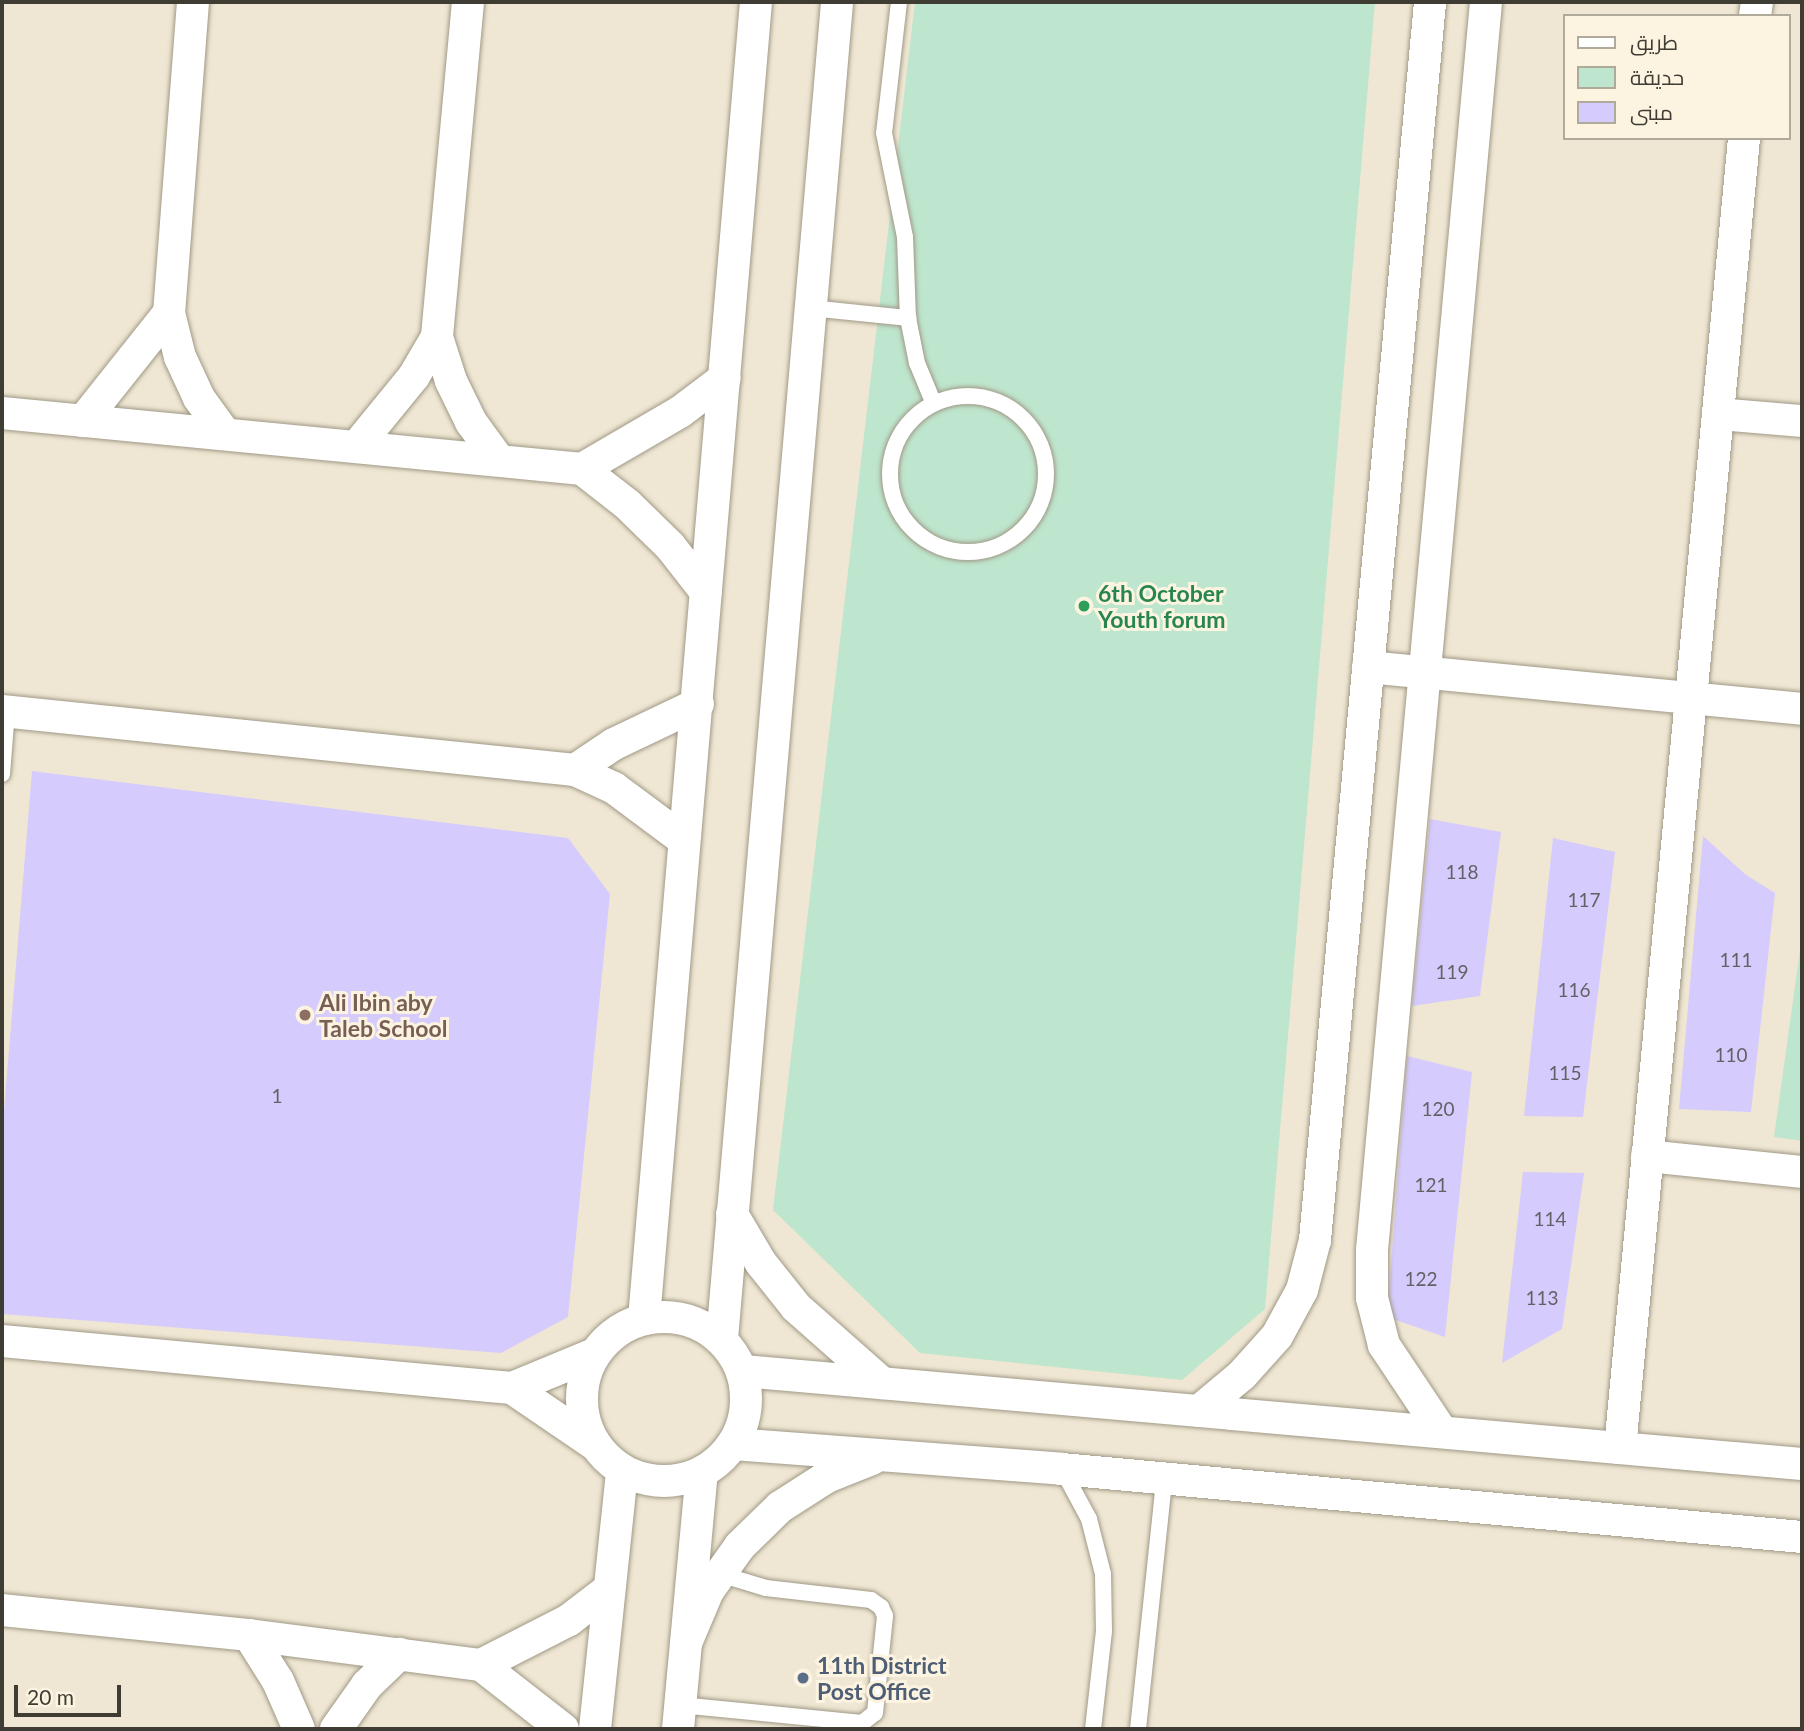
<!DOCTYPE html>
<html>
<head>
<meta charset="utf-8">
<style>
  body { margin:0 }
  #map { position:relative; width:1804px; height:1731px; overflow:hidden; background:#efe7d3; font-family:Lato,Cairo,sans-serif }
  div>[style] { position:absolute }
  .green>* { inset:0; background:#bee5cd }
  .building>* { inset:0; background:#d6cbfd }
  .roads { filter:drop-shadow(0 0 2px #a09986) drop-shadow(0 0 2px #a09986) }
  .service>* { height:16px; margin:-8px; padding:0 8px; transform-origin:8px; border-radius:8px; background:#fff }
  .service>.ring { margin:-8px; padding:0; box-sizing:content-box; background:none; border:16px solid #fff; border-radius:50% }
  .minor>* { height:32px; margin:-16px; padding:0 16px; transform-origin:16px; border-radius:16px; background:#fff }
  .minor>.ring { margin:-16px; padding:0; box-sizing:content-box; background:none; border:32px solid #fff; border-radius:50% }
  .dots>* { width:19px; height:19px; translate:-50% -50%; box-sizing:border-box; border:4px solid #fcf4e0; border-radius:50% }
  span { translate:-50% -50%; white-space:nowrap; text-align:center; line-height:1.15; -webkit-text-stroke:6px #fcf4e0; paint-order:stroke }
  .number-label { font-size:19px; color:#656066 }
  .number-label span { -webkit-text-stroke-width:0 }
  .leisure-label { font-size:23px; color:#27864d; font-weight:700 }
  .left { translate:0 -50%; text-align:left }
  .education-label { font-size:23px; color:#785e54; font-weight:700 }
  .service-label { font-size:23px; color:#4e5e75; font-weight:700 }
  .frame { position:absolute; inset:0; border:4px solid #3f3c34; pointer-events:none }
  .legend { position:absolute; left:1563px; top:14px; width:228px; height:126px; box-sizing:border-box; background:#fcf4e0; border:2px solid #b0aa9b; margin:0; padding:9px 12px; list-style:none; font-size:21px; color:#3f3c34 }
  .legend li { display:flex; align-items:center; gap:14px; height:35px }
  .legend b { width:35px; border:2px solid #b0aa9b }
  .scale { position:absolute; left:14px; top:1685px; width:107px; height:32px; box-sizing:border-box; border:4px solid #3f3c34; border-top:0; padding-left:9px; font-size:21px; line-height:24px; white-space:nowrap; color:#3f3c34; -webkit-text-stroke:5px #fcf4e0; paint-order:stroke }
</style>
</head>
<body>
<div id="map">
  <div class="green">
    <i style="clip-path:polygon(915px 2px,1375px 2px,1265px 1309px,1182px 1380px,920px 1353px,773px 1210px)"></i>
    <i style="clip-path:polygon(1802px 936px,1802px 1141px,1774px 1137px)"></i>
  </div>
  <div class="building">
    <i style="clip-path:polygon(32px 771px,568px 838px,610px 894px,568px 1317px,501px 1353px,2px 1314px,2px 1135px)"></i>
    <i style="clip-path:polygon(1430px 819px,1501px 832px,1480px 996px,1412px 1006px)"></i>
    <i style="clip-path:polygon(1703px 836px,1746px 875px,1775px 893px,1751px 1112px,1679px 1109px)"></i>
    <i style="clip-path:polygon(1553px 838px,1615px 852px,1583px 1117px,1524px 1116px)"></i>
    <i style="clip-path:polygon(1407px 1056px,1472px 1072px,1445px 1337px,1387px 1317px)"></i>
    <i style="clip-path:polygon(1523px 1172px,1584px 1173px,1562px 1329px,1502px 1363px)"></i>
  </div>
  <div class="roads">
    <div class="service">
      <i style="left:899px;top:2px;width:132px;rotate:96.5deg"></i>
      <i style="left:884px;top:133px;width:106px;rotate:78.6deg"></i>
      <i style="left:905px;top:237px;width:81px;rotate:87.9deg"></i>
      <i style="left:908px;top:318px;width:46px;rotate:78.7deg"></i>
      <i style="left:917px;top:363px;width:44px;rotate:67.5deg"></i>
      <i style="left:811px;top:308px;width:98px;rotate:5.9deg"></i>
      <i class="ring" style="left:890px;top:396px;width:140px;height:140px"></i>
      <i style="left:2px;top:774px;width:63px;rotate:-85.5deg"></i>
      <i style="left:1062px;top:1469px;width:57px;rotate:61.6deg"></i>
      <i style="left:1089px;top:1519px;width:57px;rotate:75.7deg"></i>
      <i style="left:1103px;top:1574px;width:57px;rotate:89deg"></i>
      <i style="left:1104px;top:1631px;width:99px;rotate:96.4deg"></i>
      <i style="left:680px;top:1705px;width:183px;rotate:5.6deg"></i>
      <i style="left:862px;top:1723px;width:16px;rotate:-38deg"></i>
      <i style="left:875px;top:1713px;width:98px;rotate:-84.1deg"></i>
      <i style="left:885px;top:1616px;width:10px;rotate:-114deg"></i>
      <i style="left:881px;top:1607px;width:12px;rotate:-145deg"></i>
      <i style="left:871px;top:1600px;width:106px;rotate:-173.5deg"></i>
      <i style="left:766px;top:1588px;width:48px;rotate:-163.1deg"></i>
      <i style="left:1138px;top:1729px;width:248px;rotate:-84deg"></i>
    </div>
    <div class="minor">
      <i style="left:193px;top:2px;width:312px;rotate:94.4deg"></i>
      <i style="left:169px;top:313px;width:45px;rotate:76deg"></i>
      <i style="left:180px;top:357px;width:45px;rotate:65.1deg"></i>
      <i style="left:199px;top:398px;width:44px;rotate:54.2deg"></i>
      <i style="left:468px;top:2px;width:336px;rotate:95.3deg"></i>
      <i style="left:437px;top:337px;width:46px;rotate:72.3deg"></i>
      <i style="left:451px;top:381px;width:46px;rotate:64deg"></i>
      <i style="left:471px;top:422px;width:46px;rotate:53.9deg"></i>
      <i style="left:1755px;top:16px;width:14px;rotate:-82deg"></i>
      <i style="left:2px;top:413px;width:583px;rotate:5.51deg"></i>
      <i style="left:582px;top:469px;width:58px;rotate:38deg"></i>
      <i style="left:628px;top:505px;width:59px;rotate:44.3deg"></i>
      <i style="left:670px;top:546px;width:58px;rotate:52deg"></i>
      <i style="left:1718px;top:414px;width:84px;rotate:4.8deg"></i>
      <i style="left:83px;top:421px;width:138px;rotate:-51.5deg"></i>
      <i style="left:357px;top:446px;width:90px;rotate:-50.8deg"></i>
      <i style="left:414px;top:376px;width:45px;rotate:-59.5deg"></i>
      <i style="left:582px;top:469px;width:113px;rotate:-30.2deg"></i>
      <i style="left:680px;top:412px;width:56px;rotate:-37.1deg"></i>
      <i style="left:1368px;top:667px;width:436px;rotate:5.5deg"></i>
      <i style="left:2px;top:711px;width:576px;rotate:5.88deg"></i>
      <i style="left:575px;top:770px;width:43px;rotate:24.8deg"></i>
      <i style="left:614px;top:788px;width:87px;rotate:36.6deg"></i>
      <i style="left:575px;top:770px;width:47px;rotate:-33.7deg"></i>
      <i style="left:614px;top:744px;width:93px;rotate:-25.5deg"></i>
      <i style="left:1647px;top:1156px;width:156px;rotate:5.9deg"></i>
      <i style="left:732px;top:1214px;width:57px;rotate:59.4deg"></i>
      <i style="left:761px;top:1263px;width:56px;rotate:51.5deg"></i>
      <i style="left:796px;top:1307px;width:115px;rotate:41.5deg"></i>
      <i class="ring" style="left:582px;top:1317px;width:132px;height:132px"></i>
      <i style="left:644px;top:1319px;width:1322px;rotate:-85.14deg"></i>
      <i style="left:722px;top:1339px;width:1342px;rotate:-85.08deg"></i>
      <i style="left:2px;top:1341px;width:512px;rotate:5.27deg"></i>
      <i style="left:512px;top:1388px;width:89px;rotate:-22.5deg"></i>
      <i style="left:743px;top:1371px;width:1063px;rotate:5.02deg"></i>
      <i style="left:512px;top:1388px;width:99px;rotate:34.3deg"></i>
      <i style="left:1199px;top:1411px;width:56px;rotate:-39.9deg"></i>
      <i style="left:1242px;top:1375px;width:52px;rotate:-48.1deg"></i>
      <i style="left:1277px;top:1336px;width:52px;rotate:-61.5deg"></i>
      <i style="left:1302px;top:1290px;width:52px;rotate:-75.4deg"></i>
      <i style="left:1315px;top:1240px;width:1243px;rotate:-84.69deg"></i>
      <i style="left:1442px;top:1432px;width:105px;rotate:-123.7deg"></i>
      <i style="left:1384px;top:1345px;width:49px;rotate:-104.3deg"></i>
      <i style="left:1372px;top:1298px;width:48px;rotate:-90deg"></i>
      <i style="left:1372px;top:1250px;width:1253px;rotate:-84.78deg"></i>
      <i style="left:733px;top:1444px;width:330px;rotate:4.3deg"></i>
      <i style="left:1062px;top:1469px;width:743px;rotate:5.25deg"></i>
      <i style="left:1620px;top:1448px;width:1316px;rotate:-84.59deg"></i>
      <i style="left:2px;top:1610px;width:248px;rotate:5.8deg"></i>
      <i style="left:249px;top:1635px;width:234px;rotate:7.4deg"></i>
      <i style="left:481px;top:1665px;width:104px;rotate:38deg"></i>
      <i style="left:249px;top:1635px;width:54px;rotate:57.8deg"></i>
      <i style="left:278px;top:1681px;width:52px;rotate:66.4deg"></i>
      <i style="left:686px;top:1643px;width:56px;rotate:-67.1deg"></i>
      <i style="left:708px;top:1591px;width:55px;rotate:-54.6deg"></i>
      <i style="left:740px;top:1546px;width:56px;rotate:-44.3deg"></i>
      <i style="left:780px;top:1507px;width:56px;rotate:-32.6deg"></i>
      <i style="left:827px;top:1477px;width:48px;rotate:-21.8deg"></i>
      <i style="left:481px;top:1665px;width:99px;rotate:-27.1deg"></i>
      <i style="left:569px;top:1620px;width:49px;rotate:-37.6deg"></i>
      <i style="left:336px;top:1729px;width:54px;rotate:-54.8deg"></i>
      <i style="left:367px;top:1685px;width:45px;rotate:-44.1deg"></i>
      <i style="left:595px;top:1729px;width:260px;rotate:-84deg"></i>
      <i style="left:678px;top:1729px;width:258px;rotate:-84.7deg"></i>
    </div>
  </div>
  <div class="dots">
    <i style="left:1084px;top:606px;background:#2e9e5b"></i>
    <i style="left:305px;top:1015px;background:#8d6e63"></i>
    <i style="left:803px;top:1678px;background:#5c6f8a"></i>
  </div>
  <div class="number-label">
    <span style="left:1462px;top:872px">118</span>
    <span style="left:1584px;top:900px">117</span>
    <span style="left:1736px;top:960px">111</span>
    <span style="left:1452px;top:972px">119</span>
    <span style="left:1574px;top:990px">116</span>
    <span style="left:1731px;top:1055px">110</span>
    <span style="left:1565px;top:1073px">115</span>
    <span style="left:277px;top:1096px">1</span>
    <span style="left:1438px;top:1109px">120</span>
    <span style="left:1431px;top:1185px">121</span>
    <span style="left:1550px;top:1219px">114</span>
    <span style="left:1421px;top:1279px">122</span>
    <span style="left:1542px;top:1298px">113</span>
  </div>
  <div class="leisure-label">
    <span class="left" style="left:1098px;top:606px">6th October<br>Youth forum</span>
  </div>
  <div class="education-label">
    <span class="left" style="left:319px;top:1015px">Ali Ibin aby<br>Taleb School</span>
  </div>
  <div class="service-label">
    <span class="left" style="left:817px;top:1678px">11th District<br>Post Office</span>
  </div>
  <div class="frame"></div>
  <ul class="legend">
  <li><b style="height:9px;background:#fff"></b>طريق</li>
  <li><b style="height:19px;background:#bee5cd"></b>حديقة</li>
  <li><b style="height:19px;background:#d6cbfd"></b>مبنى</li>
  </ul>
  <div class="scale">20 m</div>
</div>
</body>
</html>
